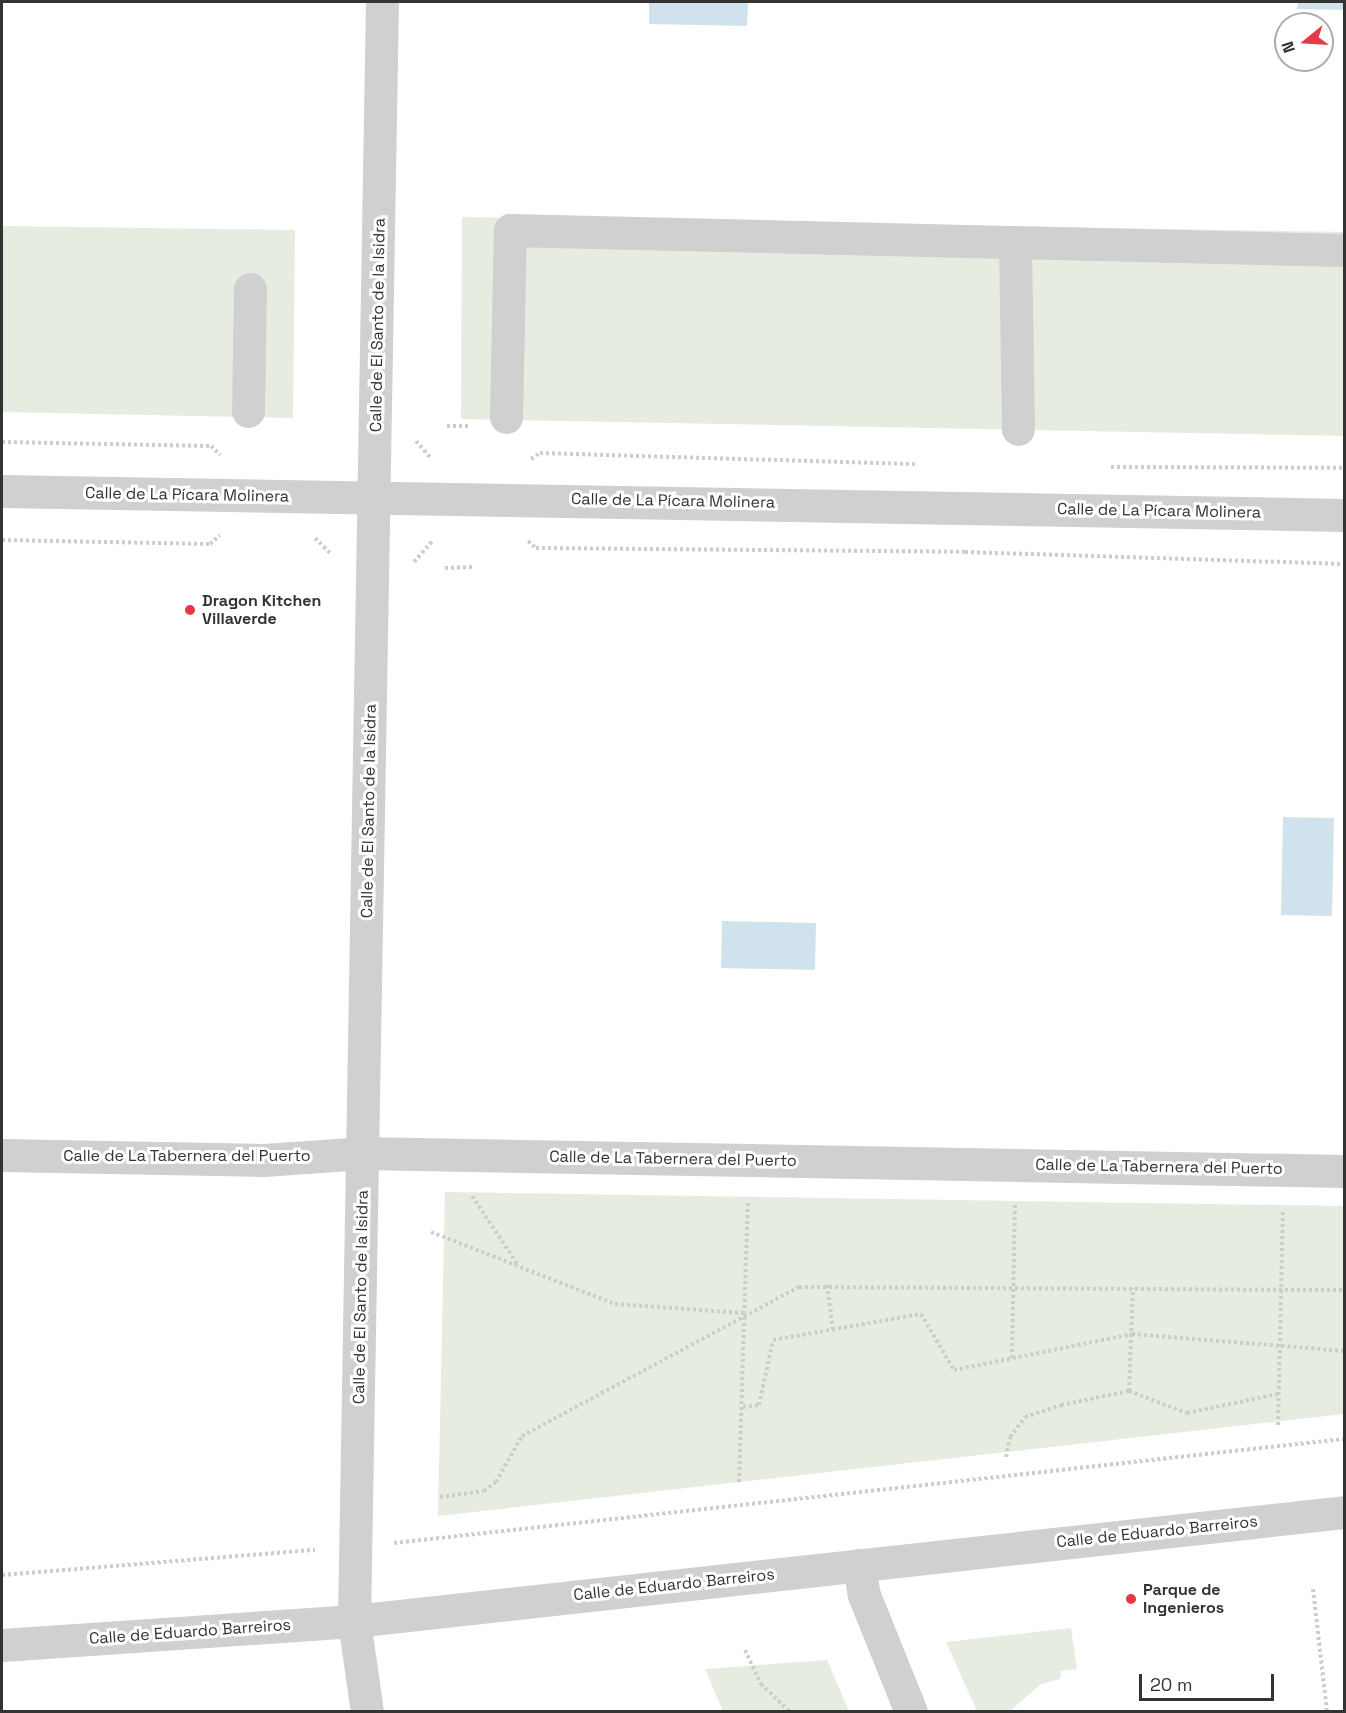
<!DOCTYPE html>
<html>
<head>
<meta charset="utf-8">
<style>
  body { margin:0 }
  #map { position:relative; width:1346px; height:1713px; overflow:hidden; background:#fff; font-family:"Space Grotesk",sans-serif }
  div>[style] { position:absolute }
  .green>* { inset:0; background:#e6ecdf }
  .water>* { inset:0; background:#cfe2ee }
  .path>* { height:4px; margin-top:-2px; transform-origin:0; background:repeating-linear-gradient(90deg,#cdcdcd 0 3px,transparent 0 6px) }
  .minor>* { height:33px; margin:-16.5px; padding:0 16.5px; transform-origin:16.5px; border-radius:16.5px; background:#d0d0d0 }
  .dots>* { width:16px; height:16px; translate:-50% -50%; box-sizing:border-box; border:3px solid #fff; border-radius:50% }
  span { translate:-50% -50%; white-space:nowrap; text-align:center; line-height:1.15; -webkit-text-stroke:6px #fff; paint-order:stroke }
  .street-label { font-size:16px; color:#333 }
  .poi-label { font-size:16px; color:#333; font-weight:700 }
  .left { translate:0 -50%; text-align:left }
  .frame { position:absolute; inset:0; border:3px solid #333; pointer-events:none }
  .north { position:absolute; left:1274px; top:12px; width:60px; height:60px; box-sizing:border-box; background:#fff; border:2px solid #adadad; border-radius:50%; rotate:252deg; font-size:16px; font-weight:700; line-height:24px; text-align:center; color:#333 }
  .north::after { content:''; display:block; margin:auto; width:21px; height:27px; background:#e63946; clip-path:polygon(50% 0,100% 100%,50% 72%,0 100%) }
  .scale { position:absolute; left:1139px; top:1674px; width:135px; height:27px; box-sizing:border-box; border:3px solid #333; border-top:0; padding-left:8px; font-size:18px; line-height:21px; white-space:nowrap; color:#333; -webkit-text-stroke:4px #fff; paint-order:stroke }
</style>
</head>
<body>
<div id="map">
  <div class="green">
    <i style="clip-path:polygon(462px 217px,1344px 232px,1344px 436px,461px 419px)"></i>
    <i style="clip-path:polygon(2px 226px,295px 230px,293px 418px,2px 412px)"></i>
    <i style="clip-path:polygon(445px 1192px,1344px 1206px,1344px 1414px,438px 1516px)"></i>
    <i style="clip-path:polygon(1071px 1628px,1077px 1669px,1061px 1671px,1060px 1679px,1041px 1684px,1010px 1711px,977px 1711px,946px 1642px)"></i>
    <i style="clip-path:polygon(827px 1660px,849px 1711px,723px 1711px,705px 1669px)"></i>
  </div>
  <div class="water">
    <i style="clip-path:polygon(649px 2px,748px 2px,747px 26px,649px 24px)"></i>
    <i style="clip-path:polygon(1298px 2px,1344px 2px,1344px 10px,1297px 9px)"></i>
    <i style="clip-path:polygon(1283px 817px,1334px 818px,1332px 916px,1281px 915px)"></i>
    <i style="clip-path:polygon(722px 921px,816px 923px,815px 970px,721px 968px)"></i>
  </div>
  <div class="path">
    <i style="left:447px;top:426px;width:21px"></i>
    <i style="left:416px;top:441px;width:23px;rotate:49deg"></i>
    <i style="left:2px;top:442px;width:209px;rotate:1.1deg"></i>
    <i style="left:211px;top:446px;width:13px;rotate:45deg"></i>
    <i style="left:531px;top:459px;width:11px;rotate:-34deg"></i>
    <i style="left:540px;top:453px;width:378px;rotate:1.7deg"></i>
    <i style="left:1111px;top:467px;width:233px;rotate:0.2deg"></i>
    <i style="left:315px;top:538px;width:21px;rotate:45deg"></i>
    <i style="left:2px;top:540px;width:208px;rotate:1.1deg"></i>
    <i style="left:210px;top:544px;width:13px;rotate:-42deg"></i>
    <i style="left:528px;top:541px;width:11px;rotate:41deg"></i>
    <i style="left:536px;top:548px;width:429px;rotate:0.5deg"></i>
    <i style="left:965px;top:552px;width:379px;rotate:1.8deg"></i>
    <i style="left:414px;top:562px;width:29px;rotate:-49deg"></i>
    <i style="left:445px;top:568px;width:28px;rotate:-2deg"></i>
    <i style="left:472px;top:1196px;width:83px;rotate:56.3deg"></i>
    <i style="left:431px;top:1232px;width:198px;rotate:21.4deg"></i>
    <i style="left:615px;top:1304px;width:129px;rotate:4deg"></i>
    <i style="left:827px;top:1285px;width:45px;rotate:82.4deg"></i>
    <i style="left:1012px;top:1358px;width:153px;rotate:-88.9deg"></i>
    <i style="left:1129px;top:1391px;width:103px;rotate:-87.8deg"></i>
    <i style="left:743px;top:1407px;width:16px;rotate:-7deg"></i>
    <i style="left:759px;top:1405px;width:66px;rotate:-77.8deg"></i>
    <i style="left:773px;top:1340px;width:150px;rotate:-10deg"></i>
    <i style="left:921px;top:1314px;width:65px;rotate:59.5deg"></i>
    <i style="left:954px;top:1370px;width:182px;rotate:-11.4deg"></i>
    <i style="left:1132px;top:1334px;width:213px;rotate:4.6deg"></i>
    <i style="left:1278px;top:1425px;width:216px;rotate:-88.7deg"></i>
    <i style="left:1006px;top:1457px;width:20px;rotate:-79deg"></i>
    <i style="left:1010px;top:1437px;width:25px;rotate:-53deg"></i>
    <i style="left:1025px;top:1417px;width:38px;rotate:-18deg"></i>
    <i style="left:1061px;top:1405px;width:69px;rotate:-11.6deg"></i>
    <i style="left:1129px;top:1391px;width:62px;rotate:20.8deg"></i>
    <i style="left:1187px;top:1413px;width:93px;rotate:-11.8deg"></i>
    <i style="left:739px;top:1482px;width:281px;rotate:-88.2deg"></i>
    <i style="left:440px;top:1497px;width:44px;rotate:-7.8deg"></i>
    <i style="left:484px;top:1491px;width:15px;rotate:-37deg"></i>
    <i style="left:496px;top:1482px;width:53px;rotate:-60.5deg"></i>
    <i style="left:522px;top:1436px;width:315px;rotate:-28.3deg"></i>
    <i style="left:799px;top:1287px;width:545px;rotate:0.32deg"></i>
    <i style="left:394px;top:1543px;width:956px;rotate:-6.25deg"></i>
    <i style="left:2px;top:1575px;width:314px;rotate:-4.6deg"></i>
    <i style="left:1313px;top:1589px;width:124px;rotate:83.5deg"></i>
    <i style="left:745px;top:1650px;width:38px;rotate:65deg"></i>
    <i style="left:761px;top:1684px;width:40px;rotate:44deg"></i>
  </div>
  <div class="minor">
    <i style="left:1015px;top:242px;width:187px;rotate:89.1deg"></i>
    <i style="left:248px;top:411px;width:122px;rotate:-89.1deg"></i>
    <i style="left:506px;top:417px;width:187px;rotate:-88.8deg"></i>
    <i style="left:510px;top:230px;width:834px;rotate:1.37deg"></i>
    <i style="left:2px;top:491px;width:1342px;rotate:1.02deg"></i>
    <i style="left:2px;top:1155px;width:262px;rotate:1.1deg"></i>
    <i style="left:264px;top:1160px;width:99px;rotate:-4deg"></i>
    <i style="left:363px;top:1153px;width:981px;rotate:1.05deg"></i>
    <i style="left:859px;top:1565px;width:30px;rotate:81deg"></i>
    <i style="left:864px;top:1595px;width:126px;rotate:68.1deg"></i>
    <i style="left:2px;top:1645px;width:353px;rotate:-3.9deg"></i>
    <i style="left:354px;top:1621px;width:996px;rotate:-6.28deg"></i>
    <i style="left:367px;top:1712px;width:92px;rotate:-98.1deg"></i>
    <i style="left:354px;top:1621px;width:1619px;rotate:-89.01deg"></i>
  </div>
  <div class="dots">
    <i style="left:190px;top:610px;background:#e63946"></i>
    <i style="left:1131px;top:1599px;background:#e63946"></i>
  </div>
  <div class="street-label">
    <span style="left:378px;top:325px;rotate:-89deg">Calle de El Santo de la Isidra</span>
    <span style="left:187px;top:495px;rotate:1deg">Calle de La Pícara Molinera</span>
    <span style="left:673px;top:501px;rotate:1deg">Calle de La Pícara Molinera</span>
    <span style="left:1159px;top:511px;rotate:1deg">Calle de La Pícara Molinera</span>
    <span style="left:369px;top:811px;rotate:-89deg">Calle de El Santo de la Isidra</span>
    <span style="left:187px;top:1156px">Calle de La Tabernera del Puerto</span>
    <span style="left:673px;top:1159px;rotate:1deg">Calle de La Tabernera del Puerto</span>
    <span style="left:1159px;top:1167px;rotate:1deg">Calle de La Tabernera del Puerto</span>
    <span style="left:361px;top:1297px;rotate:-89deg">Calle de El Santo de la Isidra</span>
    <span style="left:1157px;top:1532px;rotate:-6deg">Calle de Eduardo Barreiros</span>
    <span style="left:674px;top:1585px;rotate:-6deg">Calle de Eduardo Barreiros</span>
    <span style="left:190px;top:1632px;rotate:-4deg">Calle de Eduardo Barreiros</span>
  </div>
  <div class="poi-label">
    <span class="left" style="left:202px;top:610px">Dragon Kitchen<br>Villaverde</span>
    <span class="left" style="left:1143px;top:1599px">Parque de<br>Ingenieros</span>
  </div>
  <div class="frame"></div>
  <div class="north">N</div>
  <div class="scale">20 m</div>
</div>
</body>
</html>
